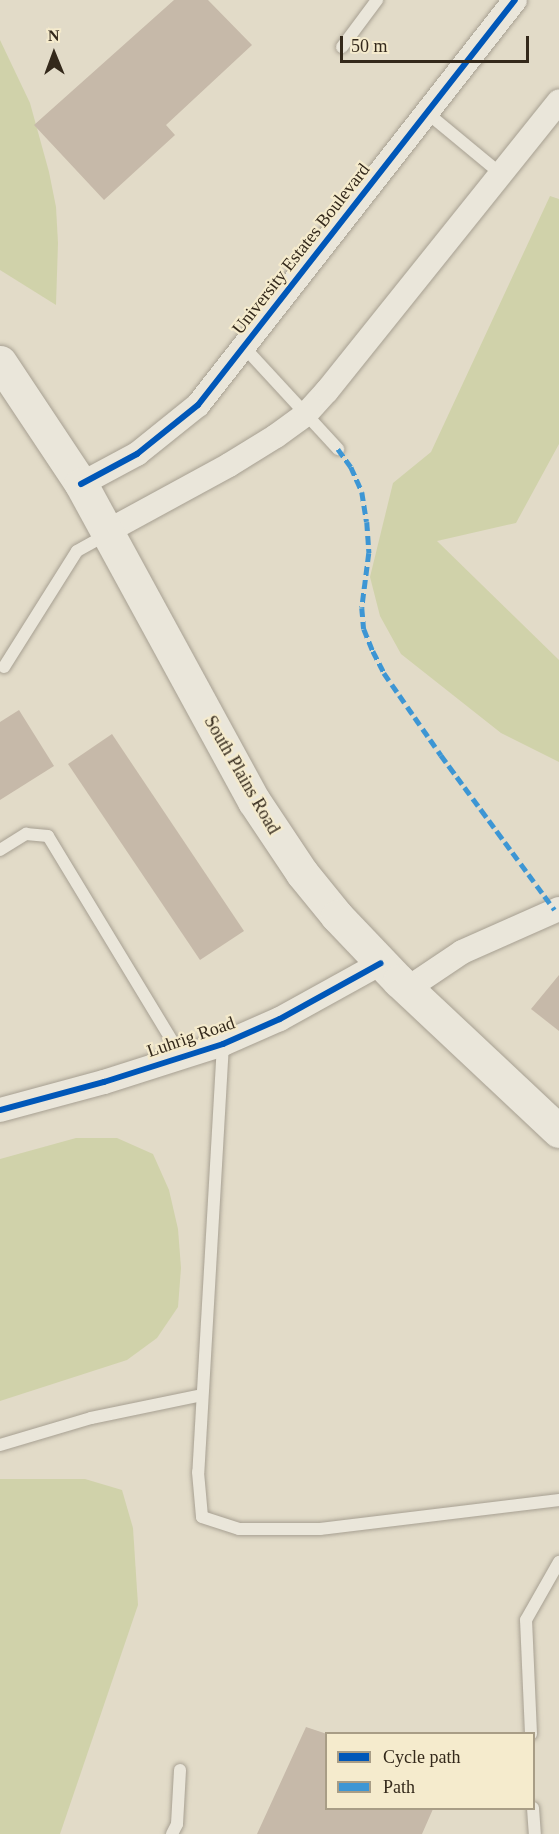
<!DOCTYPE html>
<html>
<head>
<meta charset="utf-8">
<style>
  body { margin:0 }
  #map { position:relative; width:559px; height:1834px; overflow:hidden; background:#e2dbc8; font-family:"Times New Roman",serif }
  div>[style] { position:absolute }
  .green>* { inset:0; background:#d0d2aa }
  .building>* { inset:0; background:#c6b9a9 }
  .roads { filter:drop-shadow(0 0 2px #a7a092) drop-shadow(0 0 2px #a7a092) }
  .service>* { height:12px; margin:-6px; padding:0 6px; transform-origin:6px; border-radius:6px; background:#eae6da }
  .minor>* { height:24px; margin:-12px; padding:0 12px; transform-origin:12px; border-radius:12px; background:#eae6da }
  .secondary>* { height:33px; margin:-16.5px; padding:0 16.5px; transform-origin:16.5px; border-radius:16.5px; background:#eae6da }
  .quiet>* { height:4.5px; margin-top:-2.25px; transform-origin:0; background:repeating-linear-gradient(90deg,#3d96d4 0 9px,transparent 0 13.5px) }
  .cycleway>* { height:6px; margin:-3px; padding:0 3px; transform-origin:3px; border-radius:3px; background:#0057b8 }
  span { translate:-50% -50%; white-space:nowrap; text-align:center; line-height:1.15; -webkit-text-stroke:4.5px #f5ebcd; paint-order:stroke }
  .street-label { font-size:18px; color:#34291b }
  .legend { position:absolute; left:325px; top:1732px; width:210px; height:78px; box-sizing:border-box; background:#f5ebcd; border:2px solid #a89d86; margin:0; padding:8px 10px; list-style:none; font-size:18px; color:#34291b }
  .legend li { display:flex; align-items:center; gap:12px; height:30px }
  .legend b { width:30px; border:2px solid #a89d86 }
  .north { position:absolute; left:24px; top:24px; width:60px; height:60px; -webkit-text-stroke:4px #f5ebcd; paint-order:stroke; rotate:359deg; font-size:16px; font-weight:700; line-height:24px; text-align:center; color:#34291b }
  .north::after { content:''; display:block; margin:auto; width:21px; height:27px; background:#34291b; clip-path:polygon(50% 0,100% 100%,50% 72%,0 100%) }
  .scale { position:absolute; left:340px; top:36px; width:189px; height:27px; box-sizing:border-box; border:3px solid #34291b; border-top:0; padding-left:8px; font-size:18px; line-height:21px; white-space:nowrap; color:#34291b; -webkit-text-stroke:4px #f5ebcd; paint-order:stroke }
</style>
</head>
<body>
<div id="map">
  <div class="green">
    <i style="clip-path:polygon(0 40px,30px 103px,49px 172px,56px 207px,58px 243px,56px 305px,0 270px)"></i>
    <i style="clip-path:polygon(550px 196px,559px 199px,559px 444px,516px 523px,437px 541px,559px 660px,559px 762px,501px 733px,401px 654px,380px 616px,370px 577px,393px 483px,431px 452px)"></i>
    <i style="clip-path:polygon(76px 1138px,117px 1138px,153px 1154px,169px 1190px,178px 1229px,181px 1268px,178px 1307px,157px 1338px,127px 1360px,0 1401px,0 1159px)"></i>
    <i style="clip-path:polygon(0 1479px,85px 1479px,122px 1490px,133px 1528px,138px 1605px,60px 1834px,0 1834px)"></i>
  </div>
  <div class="building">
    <i style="clip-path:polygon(174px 0,208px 0,252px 45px,166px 125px,175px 135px,104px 200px,34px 125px)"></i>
    <i style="clip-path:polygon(19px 710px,54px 766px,0 800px,0 722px)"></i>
    <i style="clip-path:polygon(112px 734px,244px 931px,200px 960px,68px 764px)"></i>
    <i style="clip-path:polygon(559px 975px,559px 1031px,531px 1009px)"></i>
    <i style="clip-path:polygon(306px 1727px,327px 1734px,327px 1809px,433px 1809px,422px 1834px,257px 1834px)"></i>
  </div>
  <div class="roads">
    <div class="service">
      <i style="left:342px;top:47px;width:59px;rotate:-53.3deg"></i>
      <i style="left:426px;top:112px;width:97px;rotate:39.6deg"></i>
      <i style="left:244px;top:347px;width:139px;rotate:47.3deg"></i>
      <i style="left:4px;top:667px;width:137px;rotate:-57.8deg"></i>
      <i style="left:77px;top:551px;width:35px;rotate:-29deg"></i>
      <i style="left:0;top:850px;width:31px;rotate:-32deg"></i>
      <i style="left:26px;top:834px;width:22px;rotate:5deg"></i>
      <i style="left:48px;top:836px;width:258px;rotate:58.8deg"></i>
      <i style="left:223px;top:1044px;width:429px;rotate:93.3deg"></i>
      <i style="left:198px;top:1472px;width:45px;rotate:84.9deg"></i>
      <i style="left:202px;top:1517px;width:39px;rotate:18deg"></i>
      <i style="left:239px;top:1529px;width:81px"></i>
      <i style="left:320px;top:1529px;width:241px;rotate:-6.9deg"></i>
      <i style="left:0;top:1445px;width:95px;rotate:-16.5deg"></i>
      <i style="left:91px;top:1418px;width:113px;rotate:-11.7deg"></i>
      <i style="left:531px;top:1734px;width:114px;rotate:-92.5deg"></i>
      <i style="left:526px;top:1620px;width:67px;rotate:-60.4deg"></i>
      <i style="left:533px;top:1808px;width:26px;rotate:86deg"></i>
      <i style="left:172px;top:1834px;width:11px;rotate:-63deg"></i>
      <i style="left:177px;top:1824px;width:54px;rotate:-86.8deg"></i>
    </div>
    <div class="minor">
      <i style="left:81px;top:484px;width:64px;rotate:-28.2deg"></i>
      <i style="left:137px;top:454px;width:78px;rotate:-38.8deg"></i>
      <i style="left:198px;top:405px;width:514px;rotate:-51.95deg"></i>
      <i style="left:108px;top:531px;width:138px;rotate:-28.6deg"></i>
      <i style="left:229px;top:465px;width:55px;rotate:-31.7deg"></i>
      <i style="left:276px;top:436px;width:37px;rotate:-36deg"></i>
      <i style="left:306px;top:414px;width:31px;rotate:-48deg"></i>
      <i style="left:327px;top:391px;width:371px;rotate:-51.3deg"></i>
      <i style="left:407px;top:989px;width:66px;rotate:-33.9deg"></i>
      <i style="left:462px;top:952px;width:106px;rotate:-23.9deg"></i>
      <i style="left:0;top:1110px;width:108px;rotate:-15.1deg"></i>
      <i style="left:104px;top:1082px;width:125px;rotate:-17.7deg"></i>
      <i style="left:223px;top:1044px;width:62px;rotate:-23.7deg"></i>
      <i style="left:280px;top:1019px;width:115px;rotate:-29deg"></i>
    </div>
    <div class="secondary">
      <i style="left:0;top:362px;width:146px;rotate:56.4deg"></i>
      <i style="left:81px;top:484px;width:361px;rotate:61.4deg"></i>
      <i style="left:254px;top:801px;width:87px;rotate:56.3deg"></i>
      <i style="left:302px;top:873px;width:55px;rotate:50.9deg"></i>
      <i style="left:337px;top:916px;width:90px;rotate:46.4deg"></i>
      <i style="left:399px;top:981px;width:219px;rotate:43.2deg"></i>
    </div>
  </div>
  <div class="quiet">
    <i style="left:338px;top:449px;width:22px;rotate:54deg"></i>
    <i style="left:351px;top:467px;width:27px;rotate:66deg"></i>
    <i style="left:362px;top:492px;width:30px;rotate:81deg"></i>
    <i style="left:367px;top:522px;width:31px;rotate:86deg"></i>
    <i style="left:369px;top:553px;width:55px;rotate:97.3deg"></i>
    <i style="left:362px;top:608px;width:21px;rotate:85deg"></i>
    <i style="left:364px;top:629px;width:24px;rotate:68deg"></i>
    <i style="left:373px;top:651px;width:25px;rotate:63deg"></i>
    <i style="left:384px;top:673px;width:100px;rotate:55.2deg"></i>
    <i style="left:441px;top:755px;width:192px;rotate:53.7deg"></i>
  </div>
  <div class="cycleway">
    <i style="left:81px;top:484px;width:64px;rotate:-28.2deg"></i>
    <i style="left:137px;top:454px;width:78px;rotate:-38.8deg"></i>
    <i style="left:198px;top:405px;width:514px;rotate:-51.95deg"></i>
    <i style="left:0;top:1110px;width:108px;rotate:-15.1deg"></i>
    <i style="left:104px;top:1082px;width:125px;rotate:-17.7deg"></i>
    <i style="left:223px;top:1044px;width:62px;rotate:-23.7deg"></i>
    <i style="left:280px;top:1019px;width:115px;rotate:-29deg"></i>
  </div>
  <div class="street-label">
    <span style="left:301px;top:249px;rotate:-52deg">University Estates Boulevard</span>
    <span style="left:242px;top:775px;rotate:60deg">South Plains Road</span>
    <span style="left:191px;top:1037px;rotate:-19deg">Luhrig Road</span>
  </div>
  <ul class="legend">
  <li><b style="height:8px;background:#0057b8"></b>Cycle path</li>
  <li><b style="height:8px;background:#3d96d4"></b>Path</li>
  </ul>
  <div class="north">N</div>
  <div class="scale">50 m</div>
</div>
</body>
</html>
